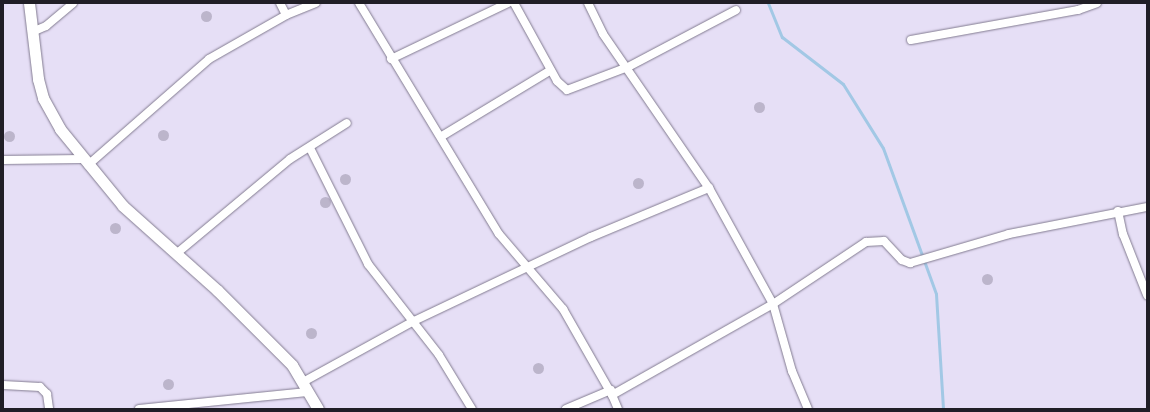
<!DOCTYPE html>
<html>
<head>
<meta charset="utf-8">
<style>
  body { margin:0 }
  #map { position:relative; width:1150px; height:412px; overflow:hidden; background:#e6dff6; font-family:"Times New Roman",serif }
  div>[style] { position:absolute }
  .stream>* { height:3px; margin:-1.5px; padding:0 1.5px; transform-origin:1.5px; border-radius:1.5px; background:#a2c8e5 }
  .building>* { inset:0; background:#bcb5cb }
  .round { border-radius:50% }
  .roads { filter:drop-shadow(0 0 1px #827b90) drop-shadow(0 0 1px #827b90) }
  .minor>* { height:8px; margin:-4px; padding:0 4px; transform-origin:4px; border-radius:4px; background:#fff }
  .tertiary>* { height:11px; margin:-5.5px; padding:0 5.5px; transform-origin:5.5px; border-radius:5.5px; background:#fff }
  span { translate:-50% -50%; white-space:nowrap; text-align:center; line-height:1.15; -webkit-text-stroke:4px #e6dff6; paint-order:stroke }
  .frame { position:absolute; inset:0; border:4px solid #201e26; pointer-events:none }
</style>
</head>
<body>
<div id="map">
  <div class="stream">
    <i style="left:768px;top:3px;width:37px;rotate:68deg"></i>
    <i style="left:782px;top:37px;width:77px;rotate:37.6deg"></i>
    <i style="left:843px;top:84px;width:75px;rotate:58deg"></i>
    <i style="left:883px;top:148px;width:155px;rotate:70deg"></i>
    <i style="left:936px;top:294px;width:115px;rotate:86.5deg"></i>
  </div>
  <div class="building">
    <i class="round" style="left:200.5px;top:10.5px;width:11px;height:11px"></i>
    <i class="round" style="left:753.5px;top:101.5px;width:11px;height:11px"></i>
    <i class="round" style="left:157.5px;top:129.5px;width:11px;height:11px"></i>
    <i class="round" style="left:3.5px;top:130.5px;width:11px;height:11px"></i>
    <i class="round" style="left:339.5px;top:173.5px;width:11px;height:11px"></i>
    <i class="round" style="left:632.5px;top:177.5px;width:11px;height:11px"></i>
    <i class="round" style="left:319.5px;top:196.5px;width:11px;height:11px"></i>
    <i class="round" style="left:109.5px;top:222.5px;width:11px;height:11px"></i>
    <i class="round" style="left:981.5px;top:273.5px;width:11px;height:11px"></i>
    <i class="round" style="left:305.5px;top:327.5px;width:11px;height:11px"></i>
    <i class="round" style="left:532.5px;top:362.5px;width:11px;height:11px"></i>
    <i class="round" style="left:162.5px;top:378.5px;width:11px;height:11px"></i>
  </div>
  <div class="roads">
    <div class="minor">
      <i style="left:280px;top:3px;width:13px;rotate:63deg"></i>
      <i style="left:359px;top:3px;width:270px;rotate:58.8deg"></i>
      <i style="left:499px;top:234px;width:99px;rotate:49.5deg"></i>
      <i style="left:563px;top:309px;width:99px;rotate:60.3deg"></i>
      <i style="left:514px;top:3px;width:89px;rotate:61.1deg"></i>
      <i style="left:557px;top:81px;width:13px;rotate:42deg"></i>
      <i style="left:567px;top:90px;width:65px;rotate:-20.7deg"></i>
      <i style="left:628px;top:67px;width:122px;rotate:-27.8deg"></i>
      <i style="left:588px;top:3px;width:34px;rotate:64deg"></i>
      <i style="left:603px;top:34px;width:187px;rotate:55.5deg"></i>
      <i style="left:709px;top:188px;width:132px;rotate:61.1deg"></i>
      <i style="left:773px;top:304px;width:70px;rotate:74.2deg"></i>
      <i style="left:792px;top:371px;width:41px;rotate:67.2deg"></i>
      <i style="left:32px;top:32px;width:15px;rotate:-23deg"></i>
      <i style="left:46px;top:26px;width:35px;rotate:-40deg"></i>
      <i style="left:911px;top:40px;width:170px;rotate:-10.2deg"></i>
      <i style="left:1078px;top:10px;width:20px;rotate:-20deg"></i>
      <i style="left:391px;top:59px;width:130px;rotate:-25.6deg"></i>
      <i style="left:442px;top:136px;width:127px;rotate:-31.2deg"></i>
      <i style="left:310px;top:148px;width:130px;rotate:63.4deg"></i>
      <i style="left:368px;top:264px;width:115px;rotate:52deg"></i>
      <i style="left:439px;top:355px;width:63px;rotate:58.6deg"></i>
      <i style="left:3px;top:160px;width:79px;rotate:-0.7deg"></i>
      <i style="left:88px;top:165px;width:161px;rotate:-41.2deg"></i>
      <i style="left:209px;top:59px;width:89px;rotate:-29.7deg"></i>
      <i style="left:286px;top:15px;width:32px;rotate:-22deg"></i>
      <i style="left:1118px;top:211px;width:24px;rotate:78deg"></i>
      <i style="left:1123px;top:234px;width:66px;rotate:68.5deg"></i>
      <i style="left:176px;top:254px;width:148px;rotate:-39.8deg"></i>
      <i style="left:290px;top:159px;width:67px;rotate:-32.3deg"></i>
      <i style="left:303px;top:382px;width:127px;rotate:-28.8deg"></i>
      <i style="left:414px;top:321px;width:196px;rotate:-25.4deg"></i>
      <i style="left:591px;top:237px;width:128px;rotate:-22.6deg"></i>
      <i style="left:3px;top:385px;width:37px;rotate:3deg"></i>
      <i style="left:40px;top:387px;width:10px;rotate:45deg"></i>
      <i style="left:47px;top:394px;width:15px;rotate:82deg"></i>
      <i style="left:139px;top:409px;width:169px;rotate:-5.8deg"></i>
      <i style="left:566px;top:409px;width:49px;rotate:-22.9deg"></i>
      <i style="left:618px;top:409px;width:15px;rotate:-113deg"></i>
      <i style="left:612px;top:395px;width:185px;rotate:-29.5deg"></i>
      <i style="left:773px;top:304px;width:112px;rotate:-33.7deg"></i>
      <i style="left:866px;top:242px;width:18px;rotate:-3deg"></i>
      <i style="left:884px;top:241px;width:26px;rotate:47deg"></i>
      <i style="left:902px;top:260px;width:9px;rotate:21deg"></i>
      <i style="left:910px;top:263px;width:103px;rotate:-16.3deg"></i>
      <i style="left:1009px;top:234px;width:141px;rotate:-11.1deg"></i>
    </div>
    <div class="tertiary">
      <i style="left:29px;top:3px;width:77px;rotate:83.2deg"></i>
      <i style="left:38px;top:79px;width:20px;rotate:75deg"></i>
      <i style="left:43px;top:98px;width:35px;rotate:61deg"></i>
      <i style="left:60px;top:129px;width:99px;rotate:50.7deg"></i>
      <i style="left:123px;top:206px;width:126px;rotate:41.8deg"></i>
      <i style="left:217px;top:290px;width:106px;rotate:45deg"></i>
      <i style="left:292px;top:365px;width:51px;rotate:59.4deg"></i>
    </div>
  </div>
  <div class="frame"></div>
</div>
</body>
</html>
